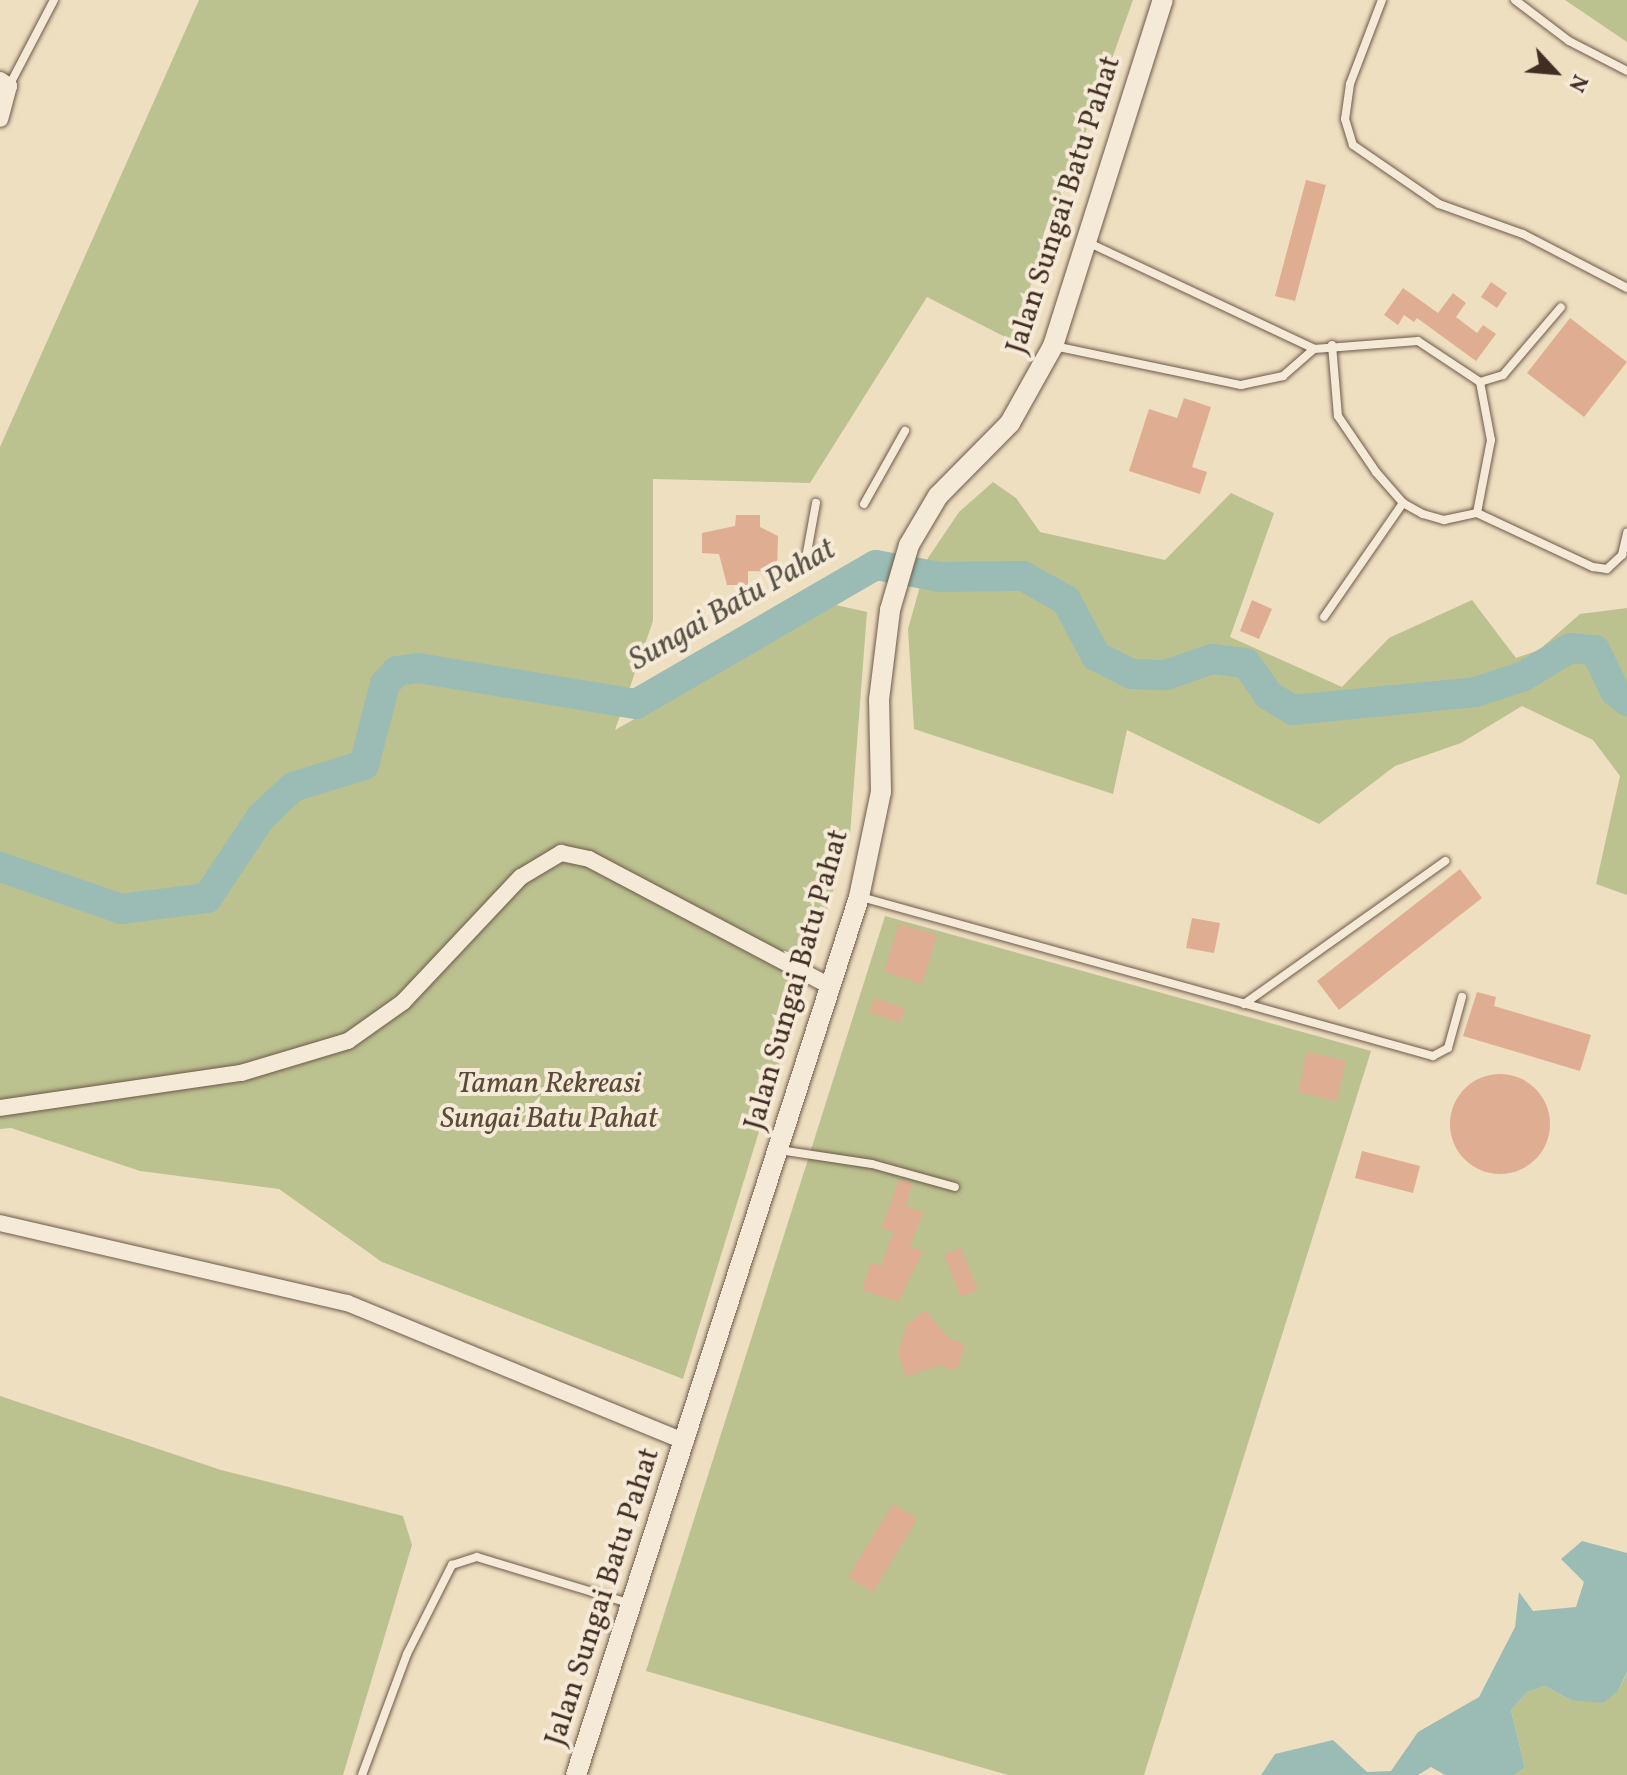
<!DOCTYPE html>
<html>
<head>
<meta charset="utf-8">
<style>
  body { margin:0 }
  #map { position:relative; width:1627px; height:1775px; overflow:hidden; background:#efdfc1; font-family:Vollkorn,serif }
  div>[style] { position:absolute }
  .green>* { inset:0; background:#bcc190 }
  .water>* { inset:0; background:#9abcb4 }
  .river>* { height:30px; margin:-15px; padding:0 15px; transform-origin:15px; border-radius:15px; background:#9abcb4 }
  .building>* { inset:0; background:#dfad92 }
  .round { border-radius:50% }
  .roads { filter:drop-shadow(0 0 2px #6d5a4a) drop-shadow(0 0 2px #6d5a4a) }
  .service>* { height:8px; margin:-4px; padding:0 4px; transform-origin:4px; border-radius:4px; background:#f5ead7 }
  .minor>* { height:16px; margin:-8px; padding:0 8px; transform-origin:8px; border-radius:8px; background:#f5ead7 }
  .tertiary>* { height:20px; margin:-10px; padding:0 10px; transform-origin:10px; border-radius:10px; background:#f5ead7 }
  span { translate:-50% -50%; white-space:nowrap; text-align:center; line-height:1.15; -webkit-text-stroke:8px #f5ead7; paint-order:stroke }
  .street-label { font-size:30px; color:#422d22 }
  .park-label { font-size:30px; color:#5a4b38; font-style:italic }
  .water-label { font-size:32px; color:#585146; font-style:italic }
  .north { position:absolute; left:1515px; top:32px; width:80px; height:80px; -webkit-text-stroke:6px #f5ead7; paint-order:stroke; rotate:116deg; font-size:22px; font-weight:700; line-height:32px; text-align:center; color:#422d22 }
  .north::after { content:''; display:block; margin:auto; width:28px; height:36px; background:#422d22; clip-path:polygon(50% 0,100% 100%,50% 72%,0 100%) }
</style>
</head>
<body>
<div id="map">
  <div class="green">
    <i style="clip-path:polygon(199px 0,1133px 0,1011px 340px,927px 297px,810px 483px,653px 479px,653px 621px,615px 730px,836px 605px,867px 612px,850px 835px,683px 1379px,382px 1262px,279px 1189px,140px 1171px,11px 1128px,0 1129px,0 447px)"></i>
    <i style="clip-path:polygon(1565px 0,1627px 0,1627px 42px)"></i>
    <i style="clip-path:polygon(993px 482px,1016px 498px,1040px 532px,1165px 560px,1231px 493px,1274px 513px,1230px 637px,1342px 687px,1389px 638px,1472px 600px,1516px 658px,1539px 650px,1580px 614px,1627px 608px,1627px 895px,1596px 884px,1620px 776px,1593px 740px,1522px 706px,1461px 743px,1395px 766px,1319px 824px,1127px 730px,1113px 794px,914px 729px,908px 629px,928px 558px,959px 512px)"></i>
    <i style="clip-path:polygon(885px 916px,1371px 1051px,1144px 1775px,1008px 1775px,646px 1671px)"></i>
    <i style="clip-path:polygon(0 1396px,221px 1470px,403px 1516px,412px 1545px,343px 1775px,0 1775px)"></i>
    <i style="clip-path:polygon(1627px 1673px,1627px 1775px,1514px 1775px,1525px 1768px,1511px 1710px,1527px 1692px,1545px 1686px,1571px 1700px,1618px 1691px)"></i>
  </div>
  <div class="water">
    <i style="clip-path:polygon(1582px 1541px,1627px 1553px,1627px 1672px,1618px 1691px,1603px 1703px,1571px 1700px,1545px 1686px,1527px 1692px,1511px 1710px,1525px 1768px,1514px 1775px,1445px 1775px,1431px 1767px,1418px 1775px,1261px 1775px,1275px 1754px,1333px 1740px,1367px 1772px,1391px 1771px,1418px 1732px,1479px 1697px,1515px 1627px,1519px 1592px,1533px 1611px,1576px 1607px,1584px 1582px,1561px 1559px)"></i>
  </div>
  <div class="river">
    <i style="left:0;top:867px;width:128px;rotate:19.1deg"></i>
    <i style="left:121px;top:909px;width:87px;rotate:-7.3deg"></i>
    <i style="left:207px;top:898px;width:97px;rotate:-56.3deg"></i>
    <i style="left:261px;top:817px;width:44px;rotate:-43.2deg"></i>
    <i style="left:293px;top:787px;width:74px;rotate:-17.2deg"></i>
    <i style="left:364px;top:765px;width:84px;rotate:-75.5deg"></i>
    <i style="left:385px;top:684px;width:18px;rotate:-47deg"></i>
    <i style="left:397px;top:671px;width:21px;rotate:-8deg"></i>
    <i style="left:418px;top:668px;width:221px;rotate:9.4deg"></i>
    <i style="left:636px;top:704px;width:277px;rotate:-30.1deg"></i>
    <i style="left:876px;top:565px;width:65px;rotate:10.6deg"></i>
    <i style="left:940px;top:577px;width:83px;rotate:-0.7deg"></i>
    <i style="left:1023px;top:576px;width:49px;rotate:29.2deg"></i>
    <i style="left:1066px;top:600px;width:64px;rotate:61.8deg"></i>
    <i style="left:1096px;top:656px;width:39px;rotate:27deg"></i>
    <i style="left:1131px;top:674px;width:35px;rotate:2deg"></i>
    <i style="left:1166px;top:675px;width:49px;rotate:-19.2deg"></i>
    <i style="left:1212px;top:659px;width:34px;rotate:7deg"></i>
    <i style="left:1246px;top:663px;width:39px;rotate:55deg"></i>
    <i style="left:1268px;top:695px;width:29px;rotate:31deg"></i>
    <i style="left:1293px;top:710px;width:183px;rotate:-5.6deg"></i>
    <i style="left:1475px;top:692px;width:49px;rotate:-17.7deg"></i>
    <i style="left:1522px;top:677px;width:56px;rotate:-31.1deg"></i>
    <i style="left:1570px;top:648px;width:25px;rotate:5deg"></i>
    <i style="left:1595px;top:650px;width:46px;rotate:64deg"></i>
    <i style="left:1615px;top:691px;width:16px;rotate:40deg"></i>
  </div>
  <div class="building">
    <i style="clip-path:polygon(1306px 180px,1326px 185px,1295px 301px,1275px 296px)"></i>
    <i style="clip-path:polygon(1491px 282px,1507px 293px,1497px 308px,1481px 297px)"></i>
    <i style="clip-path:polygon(1403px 288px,1438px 313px,1453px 293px,1466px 303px,1456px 317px,1477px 333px,1483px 325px,1496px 334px,1476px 361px,1417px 318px,1414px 322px,1404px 315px,1398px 325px,1384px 315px)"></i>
    <i style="clip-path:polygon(1570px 318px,1627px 362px,1584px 417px,1527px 373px)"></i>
    <i style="clip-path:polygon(1184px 398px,1211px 407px,1192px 467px,1207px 472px,1200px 494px,1129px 471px,1149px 409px,1177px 418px)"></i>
    <i style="clip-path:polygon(736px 515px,760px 515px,760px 527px,778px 536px,777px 572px,748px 571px,748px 585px,727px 585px,719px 554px,702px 553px,702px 533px,735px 526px)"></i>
    <i style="clip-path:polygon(1252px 600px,1272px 609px,1259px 639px,1240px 631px)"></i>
    <i style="clip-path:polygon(1460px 869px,1482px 898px,1339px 1010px,1317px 981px)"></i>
    <i style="clip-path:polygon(1192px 918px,1220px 923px,1214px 953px,1186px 948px)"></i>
    <i style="clip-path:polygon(899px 924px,937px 935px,922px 984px,884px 972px)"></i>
    <i style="clip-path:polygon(1477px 992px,1496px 997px,1494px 1006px,1591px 1035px,1580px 1071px,1463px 1036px)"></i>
    <i style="clip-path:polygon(875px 998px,905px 1009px,899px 1023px,869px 1012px)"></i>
    <i style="clip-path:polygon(1307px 1052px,1346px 1061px,1337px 1101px,1298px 1092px)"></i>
    <i class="round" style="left:1450px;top:1074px;width:100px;height:100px"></i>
    <i style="clip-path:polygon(1362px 1151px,1420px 1166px,1413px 1193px,1355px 1178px)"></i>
    <i style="clip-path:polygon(899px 1180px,912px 1183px,906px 1206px,923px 1212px,910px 1247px,923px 1251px,898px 1302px,862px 1290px,871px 1262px,881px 1266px,893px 1232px,882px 1228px)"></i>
    <i style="clip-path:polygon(961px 1248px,978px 1290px,961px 1297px,944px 1255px)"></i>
    <i style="clip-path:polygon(925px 1310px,949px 1339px,965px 1344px,957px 1370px,939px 1365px,906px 1377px,898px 1353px,906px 1326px)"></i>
    <i style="clip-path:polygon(893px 1504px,917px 1519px,873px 1592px,848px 1577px)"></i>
  </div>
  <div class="roads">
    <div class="service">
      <i style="left:1382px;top:0;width:90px;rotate:110.9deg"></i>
      <i style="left:1350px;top:84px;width:35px;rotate:98deg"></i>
      <i style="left:1345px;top:119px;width:27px;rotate:73deg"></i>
      <i style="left:1353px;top:145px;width:104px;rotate:34.5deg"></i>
      <i style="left:1439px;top:204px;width:89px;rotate:19.7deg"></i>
      <i style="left:1523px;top:234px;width:117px;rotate:27.4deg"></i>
      <i style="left:1515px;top:0;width:68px;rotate:37.2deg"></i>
      <i style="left:1569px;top:41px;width:65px;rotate:27.3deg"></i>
      <i style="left:9px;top:86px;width:97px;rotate:-62.4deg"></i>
      <i style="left:1085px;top:241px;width:253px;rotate:25.2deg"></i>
      <i style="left:1314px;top:349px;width:104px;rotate:-4.4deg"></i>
      <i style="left:1418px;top:341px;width:74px;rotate:33.5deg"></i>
      <i style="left:1480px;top:382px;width:59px;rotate:79.3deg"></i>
      <i style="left:1491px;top:440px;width:74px;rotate:100.9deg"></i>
      <i style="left:1477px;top:513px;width:128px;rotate:25deg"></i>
      <i style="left:1593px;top:567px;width:14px;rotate:8deg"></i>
      <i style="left:1607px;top:569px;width:21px;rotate:-43deg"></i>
      <i style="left:1622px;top:555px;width:23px;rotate:-77deg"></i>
      <i style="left:1332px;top:345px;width:71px;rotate:85.2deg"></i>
      <i style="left:1338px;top:416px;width:68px;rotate:55.8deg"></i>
      <i style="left:1376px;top:472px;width:41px;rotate:48.9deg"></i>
      <i style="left:1403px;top:503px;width:23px;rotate:29deg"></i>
      <i style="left:1423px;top:514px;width:22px;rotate:16deg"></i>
      <i style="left:1444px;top:520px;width:34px;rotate:-12deg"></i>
      <i style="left:1054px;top:346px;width:191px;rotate:11.8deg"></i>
      <i style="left:1241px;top:385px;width:43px;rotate:-12.1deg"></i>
      <i style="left:1283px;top:376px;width:41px;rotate:-41.1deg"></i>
      <i style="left:1480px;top:382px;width:24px;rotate:-17deg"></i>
      <i style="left:1503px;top:375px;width:89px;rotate:-49.5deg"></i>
      <i style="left:864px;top:504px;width:84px;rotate:-60.7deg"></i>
      <i style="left:806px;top:558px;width:56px;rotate:-79.7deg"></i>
      <i style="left:1324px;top:617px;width:139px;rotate:-55.3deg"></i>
      <i style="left:861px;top:897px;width:594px;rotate:15.53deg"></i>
      <i style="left:1433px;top:1056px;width:17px;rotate:-28deg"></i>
      <i style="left:1448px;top:1048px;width:53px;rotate:-74.6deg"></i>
      <i style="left:1244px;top:1004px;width:247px;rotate:-35.4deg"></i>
      <i style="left:779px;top:1150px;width:94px;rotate:8.6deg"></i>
      <i style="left:872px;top:1164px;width:86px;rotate:15.5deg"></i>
      <i style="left:362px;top:1775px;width:129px;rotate:-69.6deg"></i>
      <i style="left:407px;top:1654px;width:100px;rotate:-63.2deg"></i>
      <i style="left:452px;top:1565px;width:26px;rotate:-18deg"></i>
      <i style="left:477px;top:1557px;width:162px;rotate:16.9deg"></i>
    </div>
    <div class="minor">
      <i style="left:0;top:80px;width:11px;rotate:34deg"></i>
      <i style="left:9px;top:86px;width:34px;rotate:105deg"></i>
      <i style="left:0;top:1108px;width:244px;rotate:-8.3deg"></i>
      <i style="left:241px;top:1073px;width:112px;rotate:-16.7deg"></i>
      <i style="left:348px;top:1041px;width:67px;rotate:-35.3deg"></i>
      <i style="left:403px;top:1002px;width:172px;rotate:-46.7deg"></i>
      <i style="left:521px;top:877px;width:47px;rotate:-31deg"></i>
      <i style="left:561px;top:853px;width:29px;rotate:12deg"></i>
      <i style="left:589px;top:859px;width:272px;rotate:27.8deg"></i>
      <i style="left:0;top:1223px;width:356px;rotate:13deg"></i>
      <i style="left:347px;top:1303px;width:366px;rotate:22.3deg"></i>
    </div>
    <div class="tertiary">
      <i style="left:576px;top:1775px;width:922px;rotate:-72.13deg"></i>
      <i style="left:859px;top:897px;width:107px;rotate:-78.2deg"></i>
      <i style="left:881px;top:792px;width:92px;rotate:-91.2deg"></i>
      <i style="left:879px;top:700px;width:91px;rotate:-83deg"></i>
      <i style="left:890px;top:610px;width:68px;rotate:-73.7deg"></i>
      <i style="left:909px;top:545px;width:57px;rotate:-59.4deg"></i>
      <i style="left:938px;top:496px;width:103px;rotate:-45.4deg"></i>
      <i style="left:1010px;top:423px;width:88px;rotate:-60.8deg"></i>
      <i style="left:1053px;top:346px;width:363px;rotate:-72.4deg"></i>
    </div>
  </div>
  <div class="street-label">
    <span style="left:1064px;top:205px;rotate:-72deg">Jalan Sungai Batu Pahat</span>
    <span style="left:797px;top:980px;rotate:-74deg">Jalan Sungai Batu Pahat</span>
    <span style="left:603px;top:1597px;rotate:-72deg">Jalan Sungai Batu Pahat</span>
  </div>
  <div class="park-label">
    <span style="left:549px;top:1101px">Taman Rekreasi<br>Sungai Batu Pahat</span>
  </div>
  <div class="water-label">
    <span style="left:733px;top:606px;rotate:-30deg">Sungai Batu Pahat</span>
  </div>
  <div class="north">N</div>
</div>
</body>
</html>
